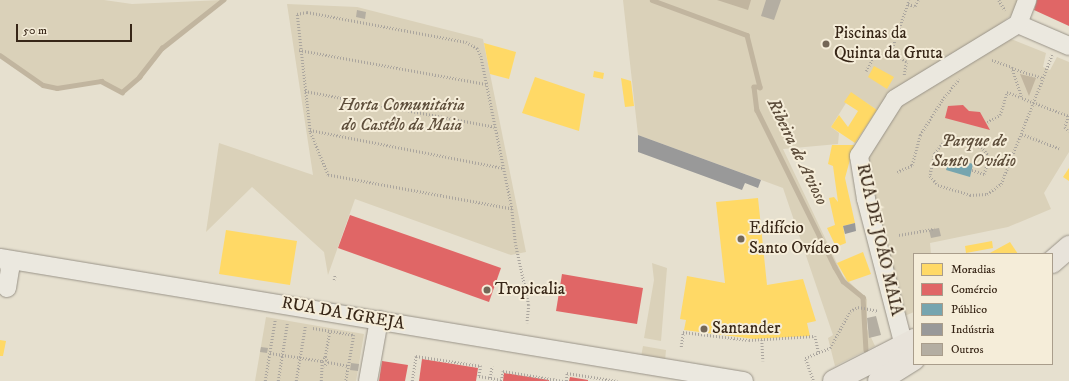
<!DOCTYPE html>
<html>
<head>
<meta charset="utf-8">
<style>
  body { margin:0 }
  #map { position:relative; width:1069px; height:381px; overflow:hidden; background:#e6e0cf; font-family:"IM FELL DW Pica",serif }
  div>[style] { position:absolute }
  .green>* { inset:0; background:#dad1b9 }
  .water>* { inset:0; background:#c1b59f }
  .homes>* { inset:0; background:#ffd966 }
  .shops>* { inset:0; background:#e06666 }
  .public>* { inset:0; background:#76a5af }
  .industry>* { inset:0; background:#999 }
  .stream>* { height:4.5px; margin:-2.25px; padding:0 2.25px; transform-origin:2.25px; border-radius:2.25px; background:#c1b59f }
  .building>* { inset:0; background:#b4aea2 }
  .path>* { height:2.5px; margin-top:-1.25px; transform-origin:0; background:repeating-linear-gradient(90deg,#aaa59e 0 1px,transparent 0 3px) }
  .roads { filter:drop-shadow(0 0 1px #999388) drop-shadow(0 0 1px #999388) }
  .minor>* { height:18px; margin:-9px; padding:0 9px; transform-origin:9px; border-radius:9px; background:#ebe8df }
  .major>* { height:22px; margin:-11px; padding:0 11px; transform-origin:11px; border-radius:11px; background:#e8e3da }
  .dots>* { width:11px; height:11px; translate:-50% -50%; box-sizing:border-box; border:2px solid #f5edd9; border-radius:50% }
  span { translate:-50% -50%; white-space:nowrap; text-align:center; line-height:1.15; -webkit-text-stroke:4px #f5edd9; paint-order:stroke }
  .poi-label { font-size:17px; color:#372617 }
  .left { translate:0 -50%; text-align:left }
  .park-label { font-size:17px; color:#5e4e3b; font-style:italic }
  .street-label { font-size:17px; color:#372617 }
  .water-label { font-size:18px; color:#5c4c3a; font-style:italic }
  .legend { position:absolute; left:913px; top:253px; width:140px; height:112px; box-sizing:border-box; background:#f5edd9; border:1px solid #a99d8b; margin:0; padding:5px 7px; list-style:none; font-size:12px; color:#372617 }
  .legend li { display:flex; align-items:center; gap:8px; height:20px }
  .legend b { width:20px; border:1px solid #a99d8b }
  .scale { position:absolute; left:16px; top:24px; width:116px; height:18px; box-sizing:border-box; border:2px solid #372617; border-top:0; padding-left:5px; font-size:12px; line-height:14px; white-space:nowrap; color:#372617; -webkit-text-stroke:3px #f5edd9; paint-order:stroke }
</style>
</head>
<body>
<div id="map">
  <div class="green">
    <i style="clip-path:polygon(0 0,104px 0,132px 4px,223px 0,162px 48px,139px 77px,122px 92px,101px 81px,57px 88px,43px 85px,11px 66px,0 55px)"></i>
    <i style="clip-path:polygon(623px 0,1022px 0,1019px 9px,992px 31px,877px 110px,865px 102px,846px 103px,831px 127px,839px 133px,838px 144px,783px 149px,843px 276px,867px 299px,867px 329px,875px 346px,835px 366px,828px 338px,833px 335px,783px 188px,638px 135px)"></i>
    <i style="clip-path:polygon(287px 4px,357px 7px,483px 39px,526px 252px,511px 255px,355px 199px,328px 275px,324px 252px,252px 187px,206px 232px,219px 143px,313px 175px)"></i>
    <i style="clip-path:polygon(1011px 39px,1046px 53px,1043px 67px,1050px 70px,1057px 57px,1069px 62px,1069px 152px,1044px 193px,1051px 209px,1008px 227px,930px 243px,931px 254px,914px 254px,914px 312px,902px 317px,865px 171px,867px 153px,902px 101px)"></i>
    <i style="clip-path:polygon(652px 263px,667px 268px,661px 341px,644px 338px,654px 280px)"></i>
    <i style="clip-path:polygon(266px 317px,364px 334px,356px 381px,255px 381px)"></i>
    <i style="clip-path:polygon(643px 346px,666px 350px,665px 361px,641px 357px)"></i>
  </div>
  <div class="water">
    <i style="clip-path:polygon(717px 0,751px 0,748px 10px)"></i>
    <i style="clip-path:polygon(1020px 74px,1036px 78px,1029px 96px)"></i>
  </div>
  <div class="homes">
    <i style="clip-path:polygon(484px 43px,516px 52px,509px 79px,490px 74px)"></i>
    <i style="clip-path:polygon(874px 66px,894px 77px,887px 89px,868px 77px)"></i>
    <i style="clip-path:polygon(594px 71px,604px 73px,603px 79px,593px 77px)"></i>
    <i style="clip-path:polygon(535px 77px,585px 94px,579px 131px,522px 113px)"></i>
    <i style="clip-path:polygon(621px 78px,631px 81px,634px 106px,625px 107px)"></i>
    <i style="clip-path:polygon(851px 92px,877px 110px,855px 143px,831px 127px,839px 115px,848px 127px,858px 111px,844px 102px)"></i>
    <i style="clip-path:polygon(832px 145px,854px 145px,845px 178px,855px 223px,843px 226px,846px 243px,836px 247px,827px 228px,835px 225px,829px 198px,834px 197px,838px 202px,833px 166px,828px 164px)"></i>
    <i style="clip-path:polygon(1069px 168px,1069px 181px,1063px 177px)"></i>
    <i style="clip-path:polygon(758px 198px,767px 285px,803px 279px,816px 321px,807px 323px,810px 336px,754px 339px,684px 330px,686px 320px,680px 319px,687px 276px,725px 283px,716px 202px)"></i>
    <i style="clip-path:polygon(226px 230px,297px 241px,290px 285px,219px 274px)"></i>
    <i style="clip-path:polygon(992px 241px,993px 248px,966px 253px,965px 246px)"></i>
    <i style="clip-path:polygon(1010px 242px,1018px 254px,988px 254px)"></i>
    <i style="clip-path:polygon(863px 252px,871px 274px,848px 282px,837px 263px)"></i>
    <i style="clip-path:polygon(0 340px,6px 341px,3px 356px,0 356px)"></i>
  </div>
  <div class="shops">
    <i style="clip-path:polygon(1037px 0,1069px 0,1069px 26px,1034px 10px)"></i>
    <i style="clip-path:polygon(963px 105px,969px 111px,980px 112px,990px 130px,945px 118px,948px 106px)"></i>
    <i style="clip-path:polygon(350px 215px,501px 268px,489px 302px,338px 248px)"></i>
    <i style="clip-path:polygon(562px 274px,643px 288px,637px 324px,556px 311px)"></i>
    <i style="clip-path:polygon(422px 359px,478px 368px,476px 381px,419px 381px)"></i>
    <i style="clip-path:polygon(382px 361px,408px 365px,405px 381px,379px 381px)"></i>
    <i style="clip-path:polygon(504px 373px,549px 380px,549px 381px,503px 381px)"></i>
    <i style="clip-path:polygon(570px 377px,588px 380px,588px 381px,569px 381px)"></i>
  </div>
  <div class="public">
    <i style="clip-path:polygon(950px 157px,973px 164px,970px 177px,946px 170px)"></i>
  </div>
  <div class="industry">
    <i style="clip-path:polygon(638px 135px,761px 180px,758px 188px,745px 183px,742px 190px,638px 152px)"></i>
    <i style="clip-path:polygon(855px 223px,856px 231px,845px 234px,843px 226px)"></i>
  </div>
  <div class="stream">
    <i style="left:652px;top:0;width:101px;rotate:20.2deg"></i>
    <i style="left:747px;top:35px;width:54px;rotate:76deg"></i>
    <i style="left:760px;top:87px;width:6px;rotate:180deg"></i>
    <i style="left:754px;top:87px;width:23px;rotate:83deg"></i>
    <i style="left:757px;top:110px;width:175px;rotate:63.6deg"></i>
    <i style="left:835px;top:267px;width:16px;rotate:60deg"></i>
    <i style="left:843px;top:281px;width:26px;rotate:39deg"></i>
    <i style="left:863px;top:297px;width:53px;rotate:86.8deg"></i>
    <i style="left:0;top:55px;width:52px;rotate:34.9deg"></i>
    <i style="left:43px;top:85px;width:14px;rotate:12deg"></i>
    <i style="left:57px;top:88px;width:45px;rotate:-9deg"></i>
    <i style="left:101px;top:81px;width:24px;rotate:28deg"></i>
    <i style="left:122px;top:92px;width:23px;rotate:-41deg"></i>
    <i style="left:139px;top:77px;width:37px;rotate:-52deg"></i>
    <i style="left:162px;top:48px;width:78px;rotate:-38.2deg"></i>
  </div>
  <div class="building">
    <i style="clip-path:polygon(766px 0,781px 0,774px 20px,761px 16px)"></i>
    <i style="clip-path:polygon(357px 10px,366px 12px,365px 19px,356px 17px)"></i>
    <i style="clip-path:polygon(939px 228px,941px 236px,931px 238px,929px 230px)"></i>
    <i style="clip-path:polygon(876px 316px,881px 335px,869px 338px,867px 318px)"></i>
    <i style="clip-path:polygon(261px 347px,268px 348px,267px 353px,260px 352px)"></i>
    <i style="clip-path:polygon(351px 363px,359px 364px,358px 371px,350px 370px)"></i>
  </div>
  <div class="path">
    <i style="left:999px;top:0;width:12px;rotate:59deg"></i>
    <i style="left:908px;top:4px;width:7px;rotate:16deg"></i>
    <i style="left:915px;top:6px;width:7px;rotate:-63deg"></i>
    <i style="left:299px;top:50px;width:190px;rotate:10.3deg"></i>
    <i style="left:992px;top:60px;width:21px;rotate:19deg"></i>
    <i style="left:1012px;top:67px;width:33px;rotate:72deg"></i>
    <i style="left:1022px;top:98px;width:50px;rotate:21deg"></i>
    <i style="left:1069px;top:116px;width:12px;rotate:110deg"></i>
    <i style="left:1065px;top:127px;width:6px;rotate:51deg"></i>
    <i style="left:1012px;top:68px;width:33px;rotate:18deg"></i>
    <i style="left:1043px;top:78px;width:25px;rotate:-69deg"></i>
    <i style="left:866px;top:71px;width:17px;rotate:-62deg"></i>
    <i style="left:904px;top:75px;width:13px;rotate:-81deg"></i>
    <i style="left:906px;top:62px;width:19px;rotate:-144deg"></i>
    <i style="left:891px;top:51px;width:54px;rotate:-70.6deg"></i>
    <i style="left:305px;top:91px;width:193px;rotate:10.7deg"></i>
    <i style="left:987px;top:122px;width:15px;rotate:-28deg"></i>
    <i style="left:1000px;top:115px;width:24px;rotate:-73deg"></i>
    <i style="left:1007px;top:92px;width:15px;rotate:20deg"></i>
    <i style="left:310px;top:130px;width:197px;rotate:11.1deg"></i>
    <i style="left:1022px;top:134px;width:40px;rotate:21deg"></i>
    <i style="left:972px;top:170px;width:13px;rotate:18deg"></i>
    <i style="left:984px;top:174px;width:18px;rotate:-74deg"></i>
    <i style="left:989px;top:157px;width:11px;rotate:-128deg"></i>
    <i style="left:982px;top:148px;width:27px;rotate:-158deg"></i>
    <i style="left:957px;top:138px;width:12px;rotate:166deg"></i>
    <i style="left:945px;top:141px;width:16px;rotate:130deg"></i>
    <i style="left:935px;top:153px;width:24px;rotate:102deg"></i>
    <i style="left:930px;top:176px;width:12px;rotate:48deg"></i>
    <i style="left:938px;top:185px;width:34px;rotate:17deg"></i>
    <i style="left:970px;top:195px;width:17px;rotate:-3deg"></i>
    <i style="left:987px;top:194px;width:17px;rotate:-36deg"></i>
    <i style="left:1001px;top:184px;width:114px;rotate:-68.4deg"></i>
    <i style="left:897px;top:172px;width:17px;rotate:-25deg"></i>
    <i style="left:912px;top:165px;width:31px;rotate:-75deg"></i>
    <i style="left:920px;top:135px;width:41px;rotate:-57.8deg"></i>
    <i style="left:942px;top:100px;width:27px;rotate:-51deg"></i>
    <i style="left:512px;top:209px;width:187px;rotate:-169.5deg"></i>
    <i style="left:328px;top:175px;width:47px;rotate:-112.7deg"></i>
    <i style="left:310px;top:132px;width:119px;rotate:-96.3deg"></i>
    <i style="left:297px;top:14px;width:10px;rotate:-11deg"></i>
    <i style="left:307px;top:12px;width:162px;rotate:10.7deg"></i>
    <i style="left:466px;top:42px;width:13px;rotate:29deg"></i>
    <i style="left:477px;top:48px;width:9px;rotate:63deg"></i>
    <i style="left:481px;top:56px;width:156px;rotate:78.5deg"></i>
    <i style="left:512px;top:209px;width:36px;rotate:84deg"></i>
    <i style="left:516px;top:245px;width:61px;rotate:77.8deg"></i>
    <i style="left:529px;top:305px;width:18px;rotate:96deg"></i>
    <i style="left:899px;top:235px;width:36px;rotate:-10deg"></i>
    <i style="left:334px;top:280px;width:5px;rotate:-79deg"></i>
    <i style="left:313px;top:328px;width:42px;rotate:9.7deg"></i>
    <i style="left:354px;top:335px;width:47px;rotate:99.9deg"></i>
    <i style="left:762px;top:340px;width:21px;rotate:87deg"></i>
    <i style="left:681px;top:347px;width:15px;rotate:-82deg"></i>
    <i style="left:683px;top:332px;width:66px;rotate:6.9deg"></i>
    <i style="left:749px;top:340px;width:66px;rotate:-3.5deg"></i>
    <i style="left:815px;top:336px;width:17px;rotate:77deg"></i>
    <i style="left:270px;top:353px;width:53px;rotate:8.7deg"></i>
    <i style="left:325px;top:357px;width:27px;rotate:-80deg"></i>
    <i style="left:328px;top:362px;width:20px;rotate:11deg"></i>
    <i style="left:490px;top:378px;width:12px;rotate:-81deg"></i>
    <i style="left:813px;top:380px;width:23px;rotate:-110deg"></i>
    <i style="left:805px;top:358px;width:27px;rotate:-22deg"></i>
    <i style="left:830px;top:348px;width:42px;rotate:-61.6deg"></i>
    <i style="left:850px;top:311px;width:9px;rotate:-27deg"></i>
    <i style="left:858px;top:307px;width:20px;rotate:11deg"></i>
    <i style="left:265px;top:381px;width:62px;rotate:-80.7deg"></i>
    <i style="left:278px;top:381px;width:58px;rotate:-81deg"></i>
    <i style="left:296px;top:381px;width:55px;rotate:-80.5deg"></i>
    <i style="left:321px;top:381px;width:20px;rotate:-87deg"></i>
    <i style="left:322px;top:361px;width:5px;rotate:-53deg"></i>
    <i style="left:325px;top:357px;width:6px;rotate:59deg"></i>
    <i style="left:328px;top:362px;width:6px;rotate:129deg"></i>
    <i style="left:412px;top:381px;width:25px;rotate:-81deg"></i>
    <i style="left:416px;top:356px;width:66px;rotate:8.7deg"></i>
    <i style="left:481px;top:366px;width:10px;rotate:101deg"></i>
    <i style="left:479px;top:376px;width:22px;rotate:10deg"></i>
    <i style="left:501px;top:381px;width:10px;rotate:-79deg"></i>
    <i style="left:503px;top:371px;width:61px;rotate:9.5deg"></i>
    <i style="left:566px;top:381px;width:8px;rotate:-83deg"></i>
    <i style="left:567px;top:373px;width:51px;rotate:9.1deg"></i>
  </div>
  <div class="roads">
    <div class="minor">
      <i style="left:1018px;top:24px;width:56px;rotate:23.3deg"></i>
      <i style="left:0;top:258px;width:754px;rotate:9.39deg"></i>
      <i style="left:7px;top:288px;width:19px;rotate:-81deg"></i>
      <i style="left:10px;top:269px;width:9px;rotate:-108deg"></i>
      <i style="left:904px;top:346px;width:152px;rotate:-104.5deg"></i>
      <i style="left:866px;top:199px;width:44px;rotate:-99.2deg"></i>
      <i style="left:859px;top:156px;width:67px;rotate:-57.7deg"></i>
      <i style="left:895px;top:99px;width:144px;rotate:-31.4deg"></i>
      <i style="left:1018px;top:24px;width:26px;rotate:-69deg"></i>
      <i style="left:368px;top:381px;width:62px;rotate:-79.8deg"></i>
    </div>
    <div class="major">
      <i style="left:1052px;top:262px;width:23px;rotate:-41deg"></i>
      <i style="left:834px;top:381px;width:90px;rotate:-27.1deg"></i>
      <i style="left:879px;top:381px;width:41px;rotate:-32.2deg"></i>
    </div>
  </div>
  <div class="dots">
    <i style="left:826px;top:44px;background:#746757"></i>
    <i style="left:741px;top:239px;background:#746757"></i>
    <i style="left:487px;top:290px;background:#746757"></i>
    <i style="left:704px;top:329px;background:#746757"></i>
  </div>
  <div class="poi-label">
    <span class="left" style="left:834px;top:44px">Piscinas da<br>Quinta da Gruta</span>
    <span class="left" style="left:749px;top:239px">Edifício<br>Santo Ovídeo</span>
    <span class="left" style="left:495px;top:290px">Tropicalia</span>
    <span class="left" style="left:712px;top:329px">Santander</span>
  </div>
  <div class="park-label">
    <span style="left:402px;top:116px">Horta Comunitária<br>do Castêlo da Maia</span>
    <span style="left:974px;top:152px">Parque de<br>Santo Ovídio</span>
  </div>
  <div class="street-label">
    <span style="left:879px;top:240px;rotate:77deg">RUA DE JOÃO MAIA</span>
    <span style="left:343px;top:314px;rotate:10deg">RUA DA IGREJA</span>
  </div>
  <div class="water-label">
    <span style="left:797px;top:152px;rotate:64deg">Ribeira de Avioso</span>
  </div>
  <ul class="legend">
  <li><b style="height:11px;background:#ffd966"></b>Moradias</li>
  <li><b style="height:11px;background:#e06666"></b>Comércio</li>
  <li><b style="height:11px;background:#76a5af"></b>Público</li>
  <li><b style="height:11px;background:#999"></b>Indústria</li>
  <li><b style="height:11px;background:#b4aea2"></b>Outros</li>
  </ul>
  <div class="scale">50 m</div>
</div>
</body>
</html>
